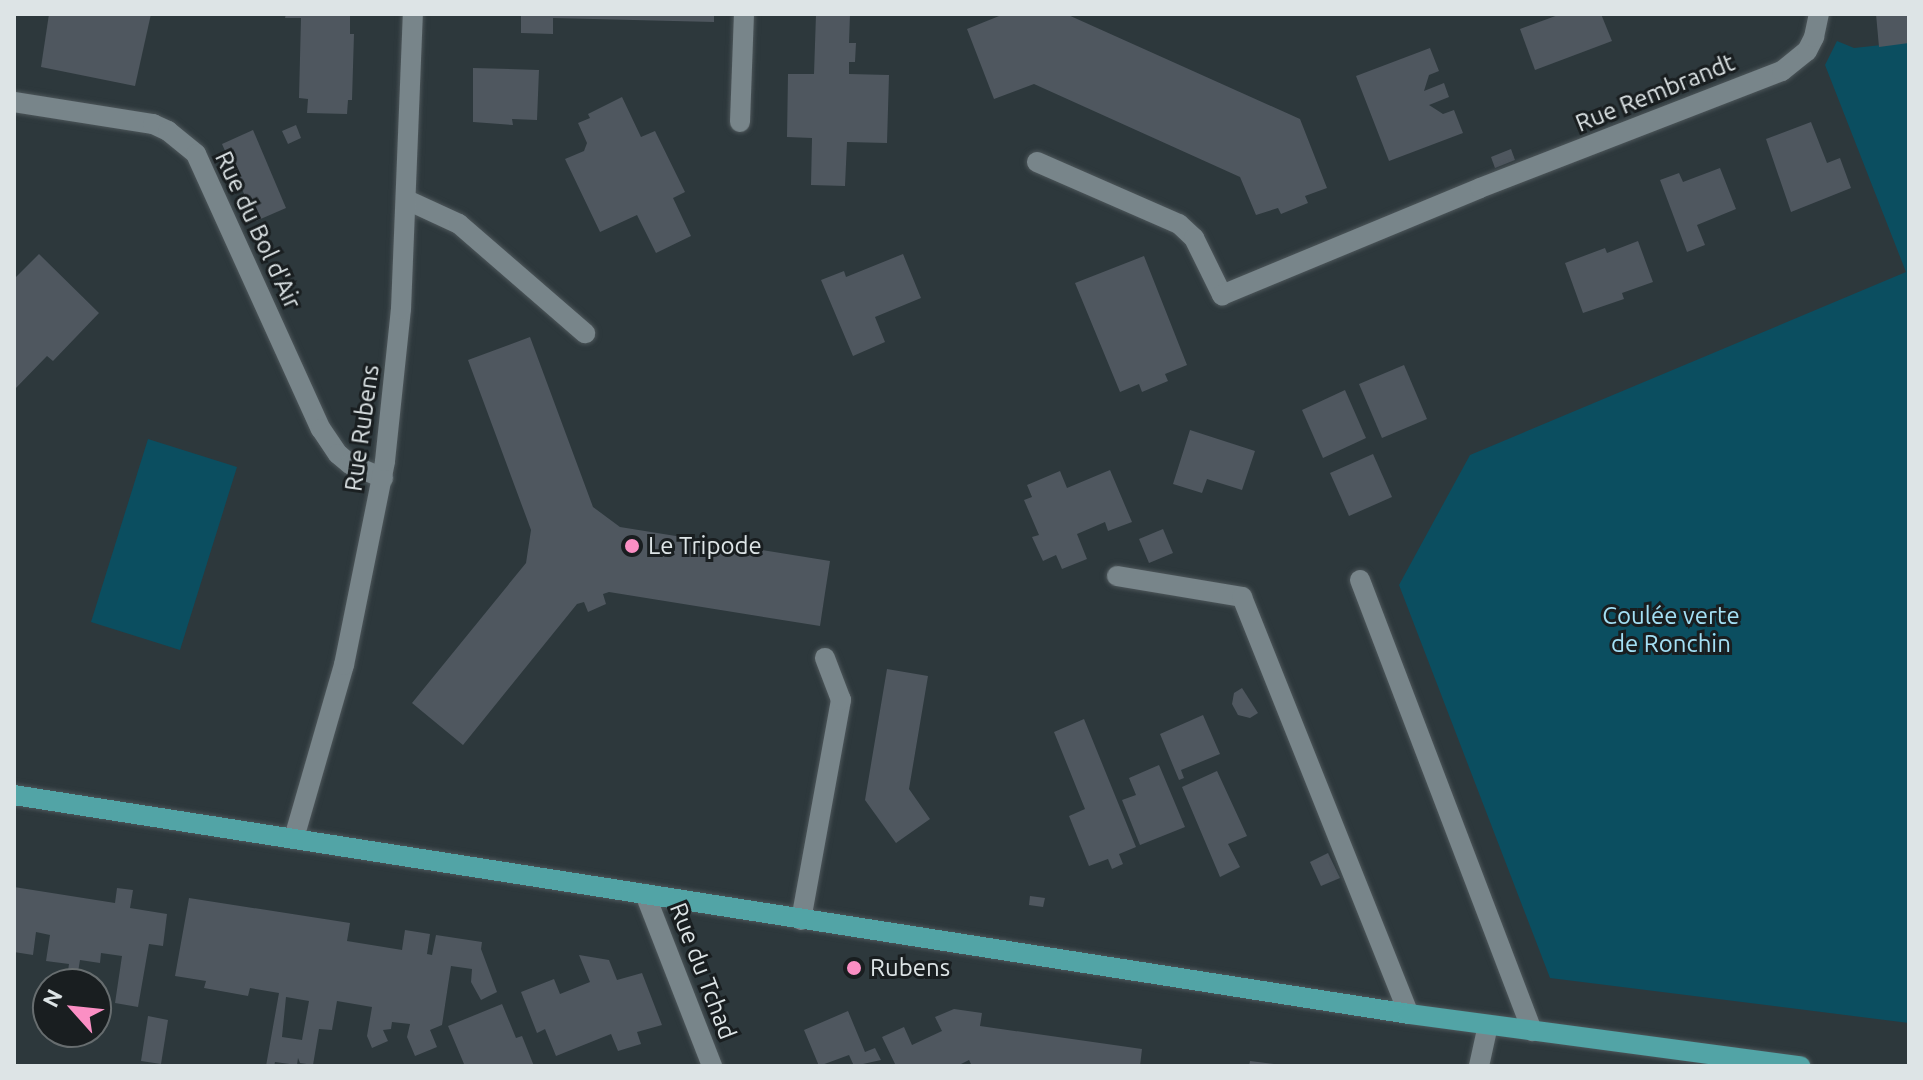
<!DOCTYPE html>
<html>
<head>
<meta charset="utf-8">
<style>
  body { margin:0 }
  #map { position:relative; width:1923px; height:1080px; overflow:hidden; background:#2d383c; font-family:Ubuntu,sans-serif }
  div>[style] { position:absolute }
  .green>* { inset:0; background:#0b4e60 }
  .building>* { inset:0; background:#4f575f }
  .roads { filter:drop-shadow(0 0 2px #4d565a) drop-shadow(0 0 2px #4d565a) }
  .minor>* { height:20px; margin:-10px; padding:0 10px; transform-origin:10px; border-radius:10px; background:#78858a }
  .major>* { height:20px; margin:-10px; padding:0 10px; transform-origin:10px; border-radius:10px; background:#52a4a6 }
  .dots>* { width:22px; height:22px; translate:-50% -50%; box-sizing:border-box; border:4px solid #191e20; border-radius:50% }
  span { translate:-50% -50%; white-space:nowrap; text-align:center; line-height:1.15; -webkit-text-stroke:6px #191e20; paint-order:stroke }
  .street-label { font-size:24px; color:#dde4e6 }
  .poi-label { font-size:24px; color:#dde4e6 }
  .left { translate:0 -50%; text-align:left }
  .park-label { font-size:24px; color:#a4e0f5 }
  .frame { position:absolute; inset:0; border:16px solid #dde4e6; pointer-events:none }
  .north { position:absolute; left:32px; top:968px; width:80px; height:80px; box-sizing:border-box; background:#191e20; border:2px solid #676d6f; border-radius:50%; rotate:297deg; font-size:22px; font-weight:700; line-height:32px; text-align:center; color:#dde4e6 }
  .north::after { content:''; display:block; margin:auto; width:28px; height:36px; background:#fb8fc4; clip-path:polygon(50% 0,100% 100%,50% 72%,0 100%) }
</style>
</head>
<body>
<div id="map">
  <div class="green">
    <i style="clip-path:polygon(1837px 41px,1854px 48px,1909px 42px,1909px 1023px,1550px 978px,1399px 585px,1470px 455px,1906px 272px,1825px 65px)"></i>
    <i style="clip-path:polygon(148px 439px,237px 467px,180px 650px,91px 622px)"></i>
  </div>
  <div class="building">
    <i style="clip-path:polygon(49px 14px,151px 14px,135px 86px,41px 67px)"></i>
    <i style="clip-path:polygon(286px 14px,350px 14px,350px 34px,354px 34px,352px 100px,348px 100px,347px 114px,307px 113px,308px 99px,299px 98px,301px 18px,285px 18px)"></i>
    <i style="clip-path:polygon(521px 14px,714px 14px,714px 22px,553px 18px,553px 34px,521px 33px)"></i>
    <i style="clip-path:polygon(816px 14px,850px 14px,849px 43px,856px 43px,855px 62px,849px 62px,849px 74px,889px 75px,887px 143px,847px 142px,845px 186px,811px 185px,812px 138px,787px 137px,788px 74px,814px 74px)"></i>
    <i style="clip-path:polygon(1004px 14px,1066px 14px,1300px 119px,1327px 188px,1305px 196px,1308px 203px,1281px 214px,1278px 208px,1256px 215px,1240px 177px,1034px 84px,994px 99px,967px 29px)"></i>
    <i style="clip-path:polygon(1561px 14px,1601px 14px,1612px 41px,1535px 70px,1520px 29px)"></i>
    <i style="clip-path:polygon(1876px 14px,1909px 14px,1909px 43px,1879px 47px)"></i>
    <i style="clip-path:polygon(1430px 48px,1439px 71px,1429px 75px,1424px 91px,1444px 83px,1449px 97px,1429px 105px,1443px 114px,1454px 110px,1463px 133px,1389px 161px,1356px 76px)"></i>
    <i style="clip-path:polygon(473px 68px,539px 70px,537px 120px,512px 119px,513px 125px,473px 122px)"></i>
    <i style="clip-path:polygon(622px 97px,641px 137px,655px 131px,685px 192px,673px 198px,691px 236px,656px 253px,637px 215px,600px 232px,565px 159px,584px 151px,587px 143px,578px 123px,590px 118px,588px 114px)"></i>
    <i style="clip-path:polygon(1811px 122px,1827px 163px,1840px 158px,1851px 188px,1791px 212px,1766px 139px)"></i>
    <i style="clip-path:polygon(296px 125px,301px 138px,288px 144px,282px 131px)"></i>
    <i style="clip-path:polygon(253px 130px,286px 208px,256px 221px,222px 144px)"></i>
    <i style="clip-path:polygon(1511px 149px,1515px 160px,1495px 168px,1491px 157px)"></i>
    <i style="clip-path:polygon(1720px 168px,1736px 209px,1697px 225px,1705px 245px,1687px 252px,1660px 180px,1679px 173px,1683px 182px)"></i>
    <i style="clip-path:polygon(1638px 241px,1653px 282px,1622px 293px,1624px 299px,1583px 313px,1565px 263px,1605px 248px,1607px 253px)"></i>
    <i style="clip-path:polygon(39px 254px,99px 313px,53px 361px,47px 356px,14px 390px,14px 279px)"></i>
    <i style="clip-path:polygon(903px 254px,921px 298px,875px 317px,885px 342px,853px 356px,821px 280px,844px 271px,846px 277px)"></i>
    <i style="clip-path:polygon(1144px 256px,1187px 365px,1165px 374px,1168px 381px,1142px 392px,1139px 384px,1120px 392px,1075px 283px)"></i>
    <i style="clip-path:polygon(530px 337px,593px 507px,620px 527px,830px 561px,825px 593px,820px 626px,609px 592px,603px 594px,606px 604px,588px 612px,584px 602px,577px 604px,463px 745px,412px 703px,526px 563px,531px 530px,468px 360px)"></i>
    <i style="clip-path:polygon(1404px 365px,1427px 419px,1382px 438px,1359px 384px)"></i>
    <i style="clip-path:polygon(1345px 390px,1366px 438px,1323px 458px,1302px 410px)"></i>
    <i style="clip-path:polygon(1190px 430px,1255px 451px,1242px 490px,1207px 479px,1202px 493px,1173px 484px)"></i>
    <i style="clip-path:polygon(1373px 454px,1392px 497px,1349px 516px,1330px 473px)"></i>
    <i style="clip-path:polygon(1110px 470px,1132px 522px,1108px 531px,1105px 522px,1077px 534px,1087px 559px,1062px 569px,1056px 555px,1043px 561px,1032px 537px,1039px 535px,1024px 500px,1032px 497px,1027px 485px,1060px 471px,1067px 488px)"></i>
    <i style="clip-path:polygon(1163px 529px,1173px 553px,1149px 563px,1139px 539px)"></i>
    <i style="clip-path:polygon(887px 669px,928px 676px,909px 789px,930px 819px,896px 843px,865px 800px)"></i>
    <i style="clip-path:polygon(1242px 688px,1258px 713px,1250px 718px,1238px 715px,1232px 704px,1234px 693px)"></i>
    <i style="clip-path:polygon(1203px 715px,1220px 754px,1181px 770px,1184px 778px,1179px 780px,1160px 734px)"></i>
    <i style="clip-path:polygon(1084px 719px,1136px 847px,1119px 854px,1123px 864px,1112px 869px,1108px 859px,1089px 866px,1069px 816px,1085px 809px,1054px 732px)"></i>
    <i style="clip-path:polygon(1159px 765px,1185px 827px,1140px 845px,1122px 800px,1136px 795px,1129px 778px)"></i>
    <i style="clip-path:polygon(1217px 771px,1247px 836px,1228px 844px,1240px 867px,1220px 877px,1182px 787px)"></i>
    <i style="clip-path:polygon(1328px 853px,1340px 878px,1321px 886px,1310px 862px)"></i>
    <i style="clip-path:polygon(14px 887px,115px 903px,117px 888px,133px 890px,130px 908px,167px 914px,163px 946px,149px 944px,138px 1007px,115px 1003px,122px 956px,101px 953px,100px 963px,80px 960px,76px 984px,66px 984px,69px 964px,46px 961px,50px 935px,36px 932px,33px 955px,14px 952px)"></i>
    <i style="clip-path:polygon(1030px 896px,1045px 898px,1043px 907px,1029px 905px)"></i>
    <i style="clip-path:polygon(evenodd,189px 898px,350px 923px,347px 941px,396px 949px,402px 950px,405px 930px,430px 934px,427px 954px,432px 955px,436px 935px,482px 942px,481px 949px,497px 992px,481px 1000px,471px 982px,472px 969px,451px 966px,442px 1025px,430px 1030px,437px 1047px,415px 1056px,407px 1037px,410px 1024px,392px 1022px,391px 1029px,383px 1030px,388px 1041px,372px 1048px,367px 1036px,372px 1007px,337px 1001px,332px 1030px,319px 1029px,313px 1065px,300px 1063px,298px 1058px,297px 1065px,275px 1062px,274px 1066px,266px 1066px,279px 993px,250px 988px,248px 996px,204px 988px,206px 981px,175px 976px,189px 898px,286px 997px,309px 1001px,302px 1040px,282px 1037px,286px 997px)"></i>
    <i style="clip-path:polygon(579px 955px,609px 960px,617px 980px,642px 973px,662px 1025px,637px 1032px,641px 1044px,618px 1051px,611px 1034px,556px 1056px,545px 1029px,537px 1033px,521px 992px,554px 979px,560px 994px,590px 982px)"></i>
    <i style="clip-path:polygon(502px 1004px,516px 1038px,522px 1036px,534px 1066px,459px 1066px,464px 1064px,448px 1026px)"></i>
    <i style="clip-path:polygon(954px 1009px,982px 1013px,980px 1026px,1142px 1049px,1140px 1066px,972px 1066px,969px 1060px,957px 1066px,896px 1066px,882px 1037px,904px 1027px,912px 1045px,942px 1031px,935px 1017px)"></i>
    <i style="clip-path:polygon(848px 1011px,865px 1052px,875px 1048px,881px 1060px,854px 1066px,849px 1055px,819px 1066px,804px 1030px)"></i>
    <i style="clip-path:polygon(148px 1016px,168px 1020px,161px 1064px,141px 1061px)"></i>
    <i style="clip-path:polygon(1250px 1061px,1274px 1064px,1274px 1066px,1249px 1066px)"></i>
  </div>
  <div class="roads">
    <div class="minor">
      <i style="left:14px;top:102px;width:141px;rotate:9deg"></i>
      <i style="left:153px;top:124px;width:17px;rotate:25deg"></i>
      <i style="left:168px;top:131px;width:36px;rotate:39deg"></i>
      <i style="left:196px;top:154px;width:302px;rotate:65.6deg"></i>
      <i style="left:321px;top:429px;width:30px;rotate:56deg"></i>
      <i style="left:338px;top:454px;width:16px;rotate:40deg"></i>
      <i style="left:350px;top:464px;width:36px;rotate:23deg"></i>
      <i style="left:740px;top:122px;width:108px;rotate:-87.9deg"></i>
      <i style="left:1037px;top:162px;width:155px;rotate:23.6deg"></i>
      <i style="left:1179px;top:224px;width:21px;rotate:43deg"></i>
      <i style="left:1194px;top:238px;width:64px;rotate:63.8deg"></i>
      <i style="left:1222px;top:295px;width:279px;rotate:-22.5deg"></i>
      <i style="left:1480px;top:188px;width:324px;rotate:-21.2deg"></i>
      <i style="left:1782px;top:71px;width:32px;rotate:-39deg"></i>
      <i style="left:1807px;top:51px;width:16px;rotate:-63deg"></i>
      <i style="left:1814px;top:37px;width:24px;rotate:-78deg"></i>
      <i style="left:407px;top:200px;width:57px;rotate:24.8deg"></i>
      <i style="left:459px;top:224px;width:167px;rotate:40.9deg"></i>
      <i style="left:1117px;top:576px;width:127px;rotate:9.5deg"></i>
      <i style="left:1242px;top:597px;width:449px;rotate:68.2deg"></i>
      <i style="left:1360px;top:580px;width:483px;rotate:69.1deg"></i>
      <i style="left:294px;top:838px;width:180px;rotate:-73.9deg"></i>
      <i style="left:344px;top:665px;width:208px;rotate:-78.6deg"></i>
      <i style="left:385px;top:461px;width:153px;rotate:-84deg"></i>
      <i style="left:401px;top:309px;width:295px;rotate:-87.7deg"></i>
      <i style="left:645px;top:894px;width:185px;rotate:68.7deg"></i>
      <i style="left:801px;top:920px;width:224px;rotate:-79.7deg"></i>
      <i style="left:841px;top:700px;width:45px;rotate:-110.9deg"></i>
      <i style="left:1479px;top:1066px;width:42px;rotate:-77.6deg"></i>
    </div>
    <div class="major">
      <i style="left:14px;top:795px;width:1412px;rotate:8.92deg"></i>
      <i style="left:1409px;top:1014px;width:395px;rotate:7.6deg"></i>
    </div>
  </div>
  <div class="dots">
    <i style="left:632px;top:546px;background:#fb8fc4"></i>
    <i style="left:854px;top:968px;background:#fb8fc4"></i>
  </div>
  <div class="street-label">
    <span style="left:1655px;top:93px;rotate:-22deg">Rue Rembrandt</span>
    <span style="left:258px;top:230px;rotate:65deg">Rue du Bol d'Air</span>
    <span style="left:362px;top:428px;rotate:-82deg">Rue Rubens</span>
    <span style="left:703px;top:971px;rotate:69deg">Rue du Tchad</span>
  </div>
  <div class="poi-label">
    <span class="left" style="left:648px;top:546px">Le Tripode</span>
    <span class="left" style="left:870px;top:968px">Rubens</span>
  </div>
  <div class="park-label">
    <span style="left:1671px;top:630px">Coulée verte<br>de Ronchin</span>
  </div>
  <div class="frame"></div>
  <div class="north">N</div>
</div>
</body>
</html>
